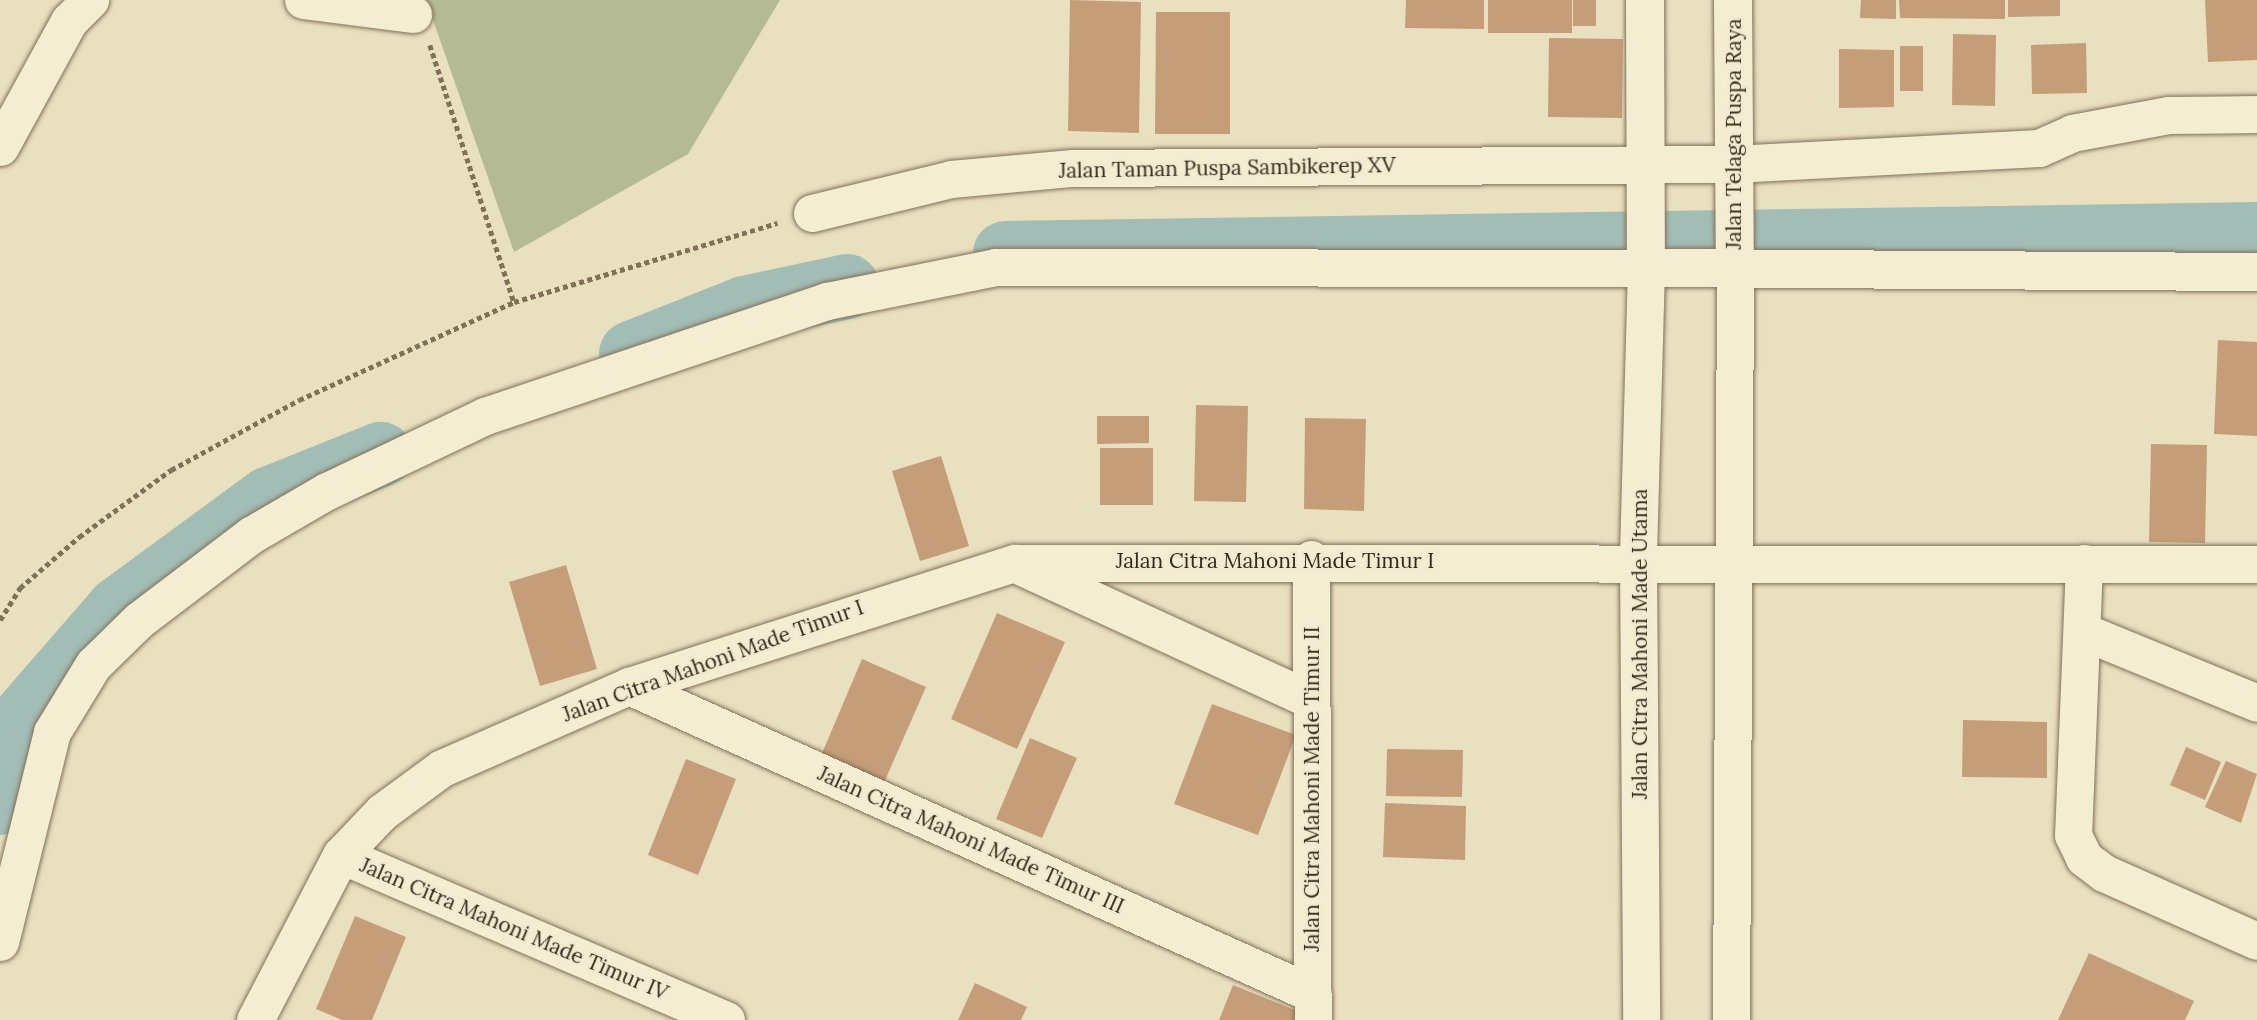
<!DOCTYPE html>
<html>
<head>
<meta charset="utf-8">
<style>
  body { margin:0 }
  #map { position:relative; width:2257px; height:1020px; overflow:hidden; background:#e9e0c0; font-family:Lora,serif }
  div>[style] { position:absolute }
  .cemetery>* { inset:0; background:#b4bb94 }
  .river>* { height:65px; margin:-32.5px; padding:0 32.5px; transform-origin:32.5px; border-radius:32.5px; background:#a2bcb6 }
  .building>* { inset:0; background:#c59d78 }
  .path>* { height:4.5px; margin-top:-2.25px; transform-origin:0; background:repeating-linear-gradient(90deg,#817159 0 5px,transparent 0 8.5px) }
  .roads { filter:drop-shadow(0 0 2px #817159) drop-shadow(0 0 2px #817159) }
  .street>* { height:37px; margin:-18.5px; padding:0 18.5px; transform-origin:18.5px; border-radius:18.5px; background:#f5edd2 }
  .secondary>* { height:38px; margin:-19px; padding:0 19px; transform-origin:19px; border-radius:19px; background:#f5edd2 }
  span { translate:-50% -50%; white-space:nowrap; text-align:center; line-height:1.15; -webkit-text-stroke:5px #f2eacf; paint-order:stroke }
  .street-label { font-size:21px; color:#32281d }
</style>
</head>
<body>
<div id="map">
  <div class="cemetery">
    <i style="clip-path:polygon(426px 0,780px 0,688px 154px,514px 252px)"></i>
  </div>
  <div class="river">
    <i style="left:1005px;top:253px;width:1252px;rotate:-0.87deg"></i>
    <i style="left:631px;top:353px;width:122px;rotate:-21.7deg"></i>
    <i style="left:744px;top:308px;width:105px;rotate:-12.1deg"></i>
    <i style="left:0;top:802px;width:81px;rotate:-76.5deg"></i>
    <i style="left:19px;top:723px;width:151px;rotate:-49deg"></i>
    <i style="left:118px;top:609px;width:186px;rotate:-36.3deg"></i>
    <i style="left:268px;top:499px;width:121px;rotate:-21.9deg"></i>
  </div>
  <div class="building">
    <i style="clip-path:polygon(1070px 0,1141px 2px,1139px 133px,1068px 131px)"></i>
    <i style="clip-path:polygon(1406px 0,1484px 0,1484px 29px,1405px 28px)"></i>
    <i style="clip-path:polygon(1488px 0,1572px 0,1572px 33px,1488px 33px)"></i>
    <i style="clip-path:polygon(1573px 0,1596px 0,1596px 26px,1573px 26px)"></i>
    <i style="clip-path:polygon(1861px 0,1896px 0,1896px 19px,1860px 18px)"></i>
    <i style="clip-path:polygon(1899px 0,2005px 0,2005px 19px,1900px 18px)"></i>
    <i style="clip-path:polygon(2008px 0,2060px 0,2060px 16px,2008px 17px)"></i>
    <i style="clip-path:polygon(2205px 0,2257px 0,2257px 60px,2208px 62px)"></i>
    <i style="clip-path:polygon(1156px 12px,1230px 12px,1230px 134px,1155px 134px)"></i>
    <i style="clip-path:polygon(1953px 34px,1996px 35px,1995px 106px,1952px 105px)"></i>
    <i style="clip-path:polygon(1549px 38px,1623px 39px,1622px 118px,1548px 117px)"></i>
    <i style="clip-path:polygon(2086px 43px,2087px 93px,2032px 94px,2031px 45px)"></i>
    <i style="clip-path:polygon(1900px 46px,1923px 46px,1923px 91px,1900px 91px)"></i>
    <i style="clip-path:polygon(1839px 49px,1894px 50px,1894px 107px,1839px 108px)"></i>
    <i style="clip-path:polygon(2218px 340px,2257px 342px,2257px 436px,2214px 434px)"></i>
    <i style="clip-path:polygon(1196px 405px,1248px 406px,1246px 502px,1194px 501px)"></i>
    <i style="clip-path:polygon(1097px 416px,1149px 416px,1149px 443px,1097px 444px)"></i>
    <i style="clip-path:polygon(1305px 418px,1366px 419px,1364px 511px,1304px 509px)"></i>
    <i style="clip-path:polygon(2151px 444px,2207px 445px,2205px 543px,2149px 542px)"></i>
    <i style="clip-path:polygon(1100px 448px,1153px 448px,1153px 505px,1100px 505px)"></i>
    <i style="clip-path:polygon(941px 456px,969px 546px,920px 561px,892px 471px)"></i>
    <i style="clip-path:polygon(566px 565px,597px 669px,540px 686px,509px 582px)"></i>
    <i style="clip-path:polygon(997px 613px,1065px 642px,1017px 749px,951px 719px)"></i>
    <i style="clip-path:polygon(862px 659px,926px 687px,883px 785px,820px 758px)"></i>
    <i style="clip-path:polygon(1212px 704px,1296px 735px,1258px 835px,1174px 804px)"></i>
    <i style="clip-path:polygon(1963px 720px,2047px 722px,2047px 778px,1962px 777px)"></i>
    <i style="clip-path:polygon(1030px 738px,1077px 758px,1042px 838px,996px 819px)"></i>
    <i style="clip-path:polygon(2186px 747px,2221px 762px,2205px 800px,2170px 785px)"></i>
    <i style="clip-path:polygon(1387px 749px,1463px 750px,1462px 797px,1386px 796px)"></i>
    <i style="clip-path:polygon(686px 759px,736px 779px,698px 875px,648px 855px)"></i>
    <i style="clip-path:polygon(2226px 761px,2257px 774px,2241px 823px,2205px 807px)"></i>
    <i style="clip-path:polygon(1385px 803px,1466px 806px,1465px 860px,1383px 857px)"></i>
    <i style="clip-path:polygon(355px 916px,406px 937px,372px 1020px,342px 1020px,316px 1009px)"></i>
    <i style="clip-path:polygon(2089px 953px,2194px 1001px,2185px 1020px,2058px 1020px)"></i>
    <i style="clip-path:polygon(975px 983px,1027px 1007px,1021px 1020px,958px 1020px)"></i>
    <i style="clip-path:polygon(1233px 985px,1297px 1011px,1293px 1020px,1219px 1020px)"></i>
  </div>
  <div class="path">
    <i style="left:430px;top:45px;width:270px;rotate:71.9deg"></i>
    <i style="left:0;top:620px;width:38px;rotate:-58deg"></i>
    <i style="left:20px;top:588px;width:78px;rotate:-40.8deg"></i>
    <i style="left:79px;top:537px;width:114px;rotate:-36.1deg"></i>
    <i style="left:171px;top:470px;width:146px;rotate:-28.7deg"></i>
    <i style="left:299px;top:400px;width:236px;rotate:-24.5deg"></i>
    <i style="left:514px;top:302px;width:275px;rotate:-16.7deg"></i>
  </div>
  <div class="roads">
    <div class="street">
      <i style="left:303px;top:0;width:111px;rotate:7.3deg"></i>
      <i style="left:0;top:147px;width:144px;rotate:-61.3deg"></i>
      <i style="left:69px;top:21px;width:30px;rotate:-45deg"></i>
      <i style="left:812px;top:213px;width:143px;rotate:-13.7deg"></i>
      <i style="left:951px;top:179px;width:122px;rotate:-5.2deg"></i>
      <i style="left:1073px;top:168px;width:660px;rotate:-0.35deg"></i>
      <i style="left:1733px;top:164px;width:306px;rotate:-3deg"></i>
      <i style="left:2039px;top:148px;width:36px;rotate:-24deg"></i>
      <i style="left:2072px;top:133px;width:98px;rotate:-10.6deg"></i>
      <i style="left:2168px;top:115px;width:89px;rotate:-0.6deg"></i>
      <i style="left:1311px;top:559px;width:461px;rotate:89.8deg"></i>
      <i style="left:2084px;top:563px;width:272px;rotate:92.3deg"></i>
      <i style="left:2073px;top:835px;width:25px;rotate:64deg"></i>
      <i style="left:2084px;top:858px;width:25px;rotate:37deg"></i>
      <i style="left:2104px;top:873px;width:167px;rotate:24deg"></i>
      <i style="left:1022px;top:567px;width:318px;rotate:24.7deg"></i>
      <i style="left:2084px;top:632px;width:187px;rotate:22.3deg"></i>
      <i style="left:629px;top:686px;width:750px;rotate:24.24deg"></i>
      <i style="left:341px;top:855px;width:419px;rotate:23.2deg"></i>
      <i style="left:0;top:942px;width:216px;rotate:-76.1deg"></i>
      <i style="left:52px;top:732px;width:79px;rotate:-58.5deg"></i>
      <i style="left:93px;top:665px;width:64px;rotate:-44.4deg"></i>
      <i style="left:139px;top:620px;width:141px;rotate:-37.2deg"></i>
      <i style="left:251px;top:535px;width:88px;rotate:-30.1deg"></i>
      <i style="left:327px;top:491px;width:175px;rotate:-25.4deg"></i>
      <i style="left:485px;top:416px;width:361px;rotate:-18.6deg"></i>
      <i style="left:827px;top:301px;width:171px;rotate:-11.4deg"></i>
      <i style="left:995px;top:267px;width:651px;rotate:0.09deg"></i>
      <i style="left:1646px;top:268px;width:292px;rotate:91.6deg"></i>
      <i style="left:1638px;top:560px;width:460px;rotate:89.6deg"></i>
      <i style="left:255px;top:1020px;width:186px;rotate:-62.5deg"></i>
      <i style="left:341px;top:855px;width:59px;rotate:-46.4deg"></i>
      <i style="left:382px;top:812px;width:74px;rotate:-36.3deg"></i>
      <i style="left:442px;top:768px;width:204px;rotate:-23.7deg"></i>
      <i style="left:629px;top:686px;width:405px;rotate:-17.7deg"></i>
      <i style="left:1015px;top:563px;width:1242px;rotate:0.05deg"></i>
      <i style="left:1731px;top:1020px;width:751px;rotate:-89.69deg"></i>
    </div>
    <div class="secondary">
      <i style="left:1645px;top:0;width:268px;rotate:89.8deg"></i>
      <i style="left:1646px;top:268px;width:611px;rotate:0.38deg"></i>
      <i style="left:1733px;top:0;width:269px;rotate:89.6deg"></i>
    </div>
  </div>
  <div class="street-label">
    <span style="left:1734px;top:134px;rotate:-90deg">Jalan Telaga Puspa Raya</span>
    <span style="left:1227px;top:168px;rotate:-1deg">Jalan Taman Puspa Sambikerep XV</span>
    <span style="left:1275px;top:561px">Jalan Citra Mahoni Made Timur I</span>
    <span style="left:1640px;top:644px;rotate:-90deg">Jalan Citra Mahoni Made Utama</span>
    <span style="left:713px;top:661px;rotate:-20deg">Jalan Citra Mahoni Made Timur I</span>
    <span style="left:1312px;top:789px;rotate:-90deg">Jalan Citra Mahoni Made Timur II</span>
    <span style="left:971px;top:840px;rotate:24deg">Jalan Citra Mahoni Made Timur III</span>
    <span style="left:514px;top:929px;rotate:23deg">Jalan Citra Mahoni Made Timur IV</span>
  </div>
</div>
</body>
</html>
